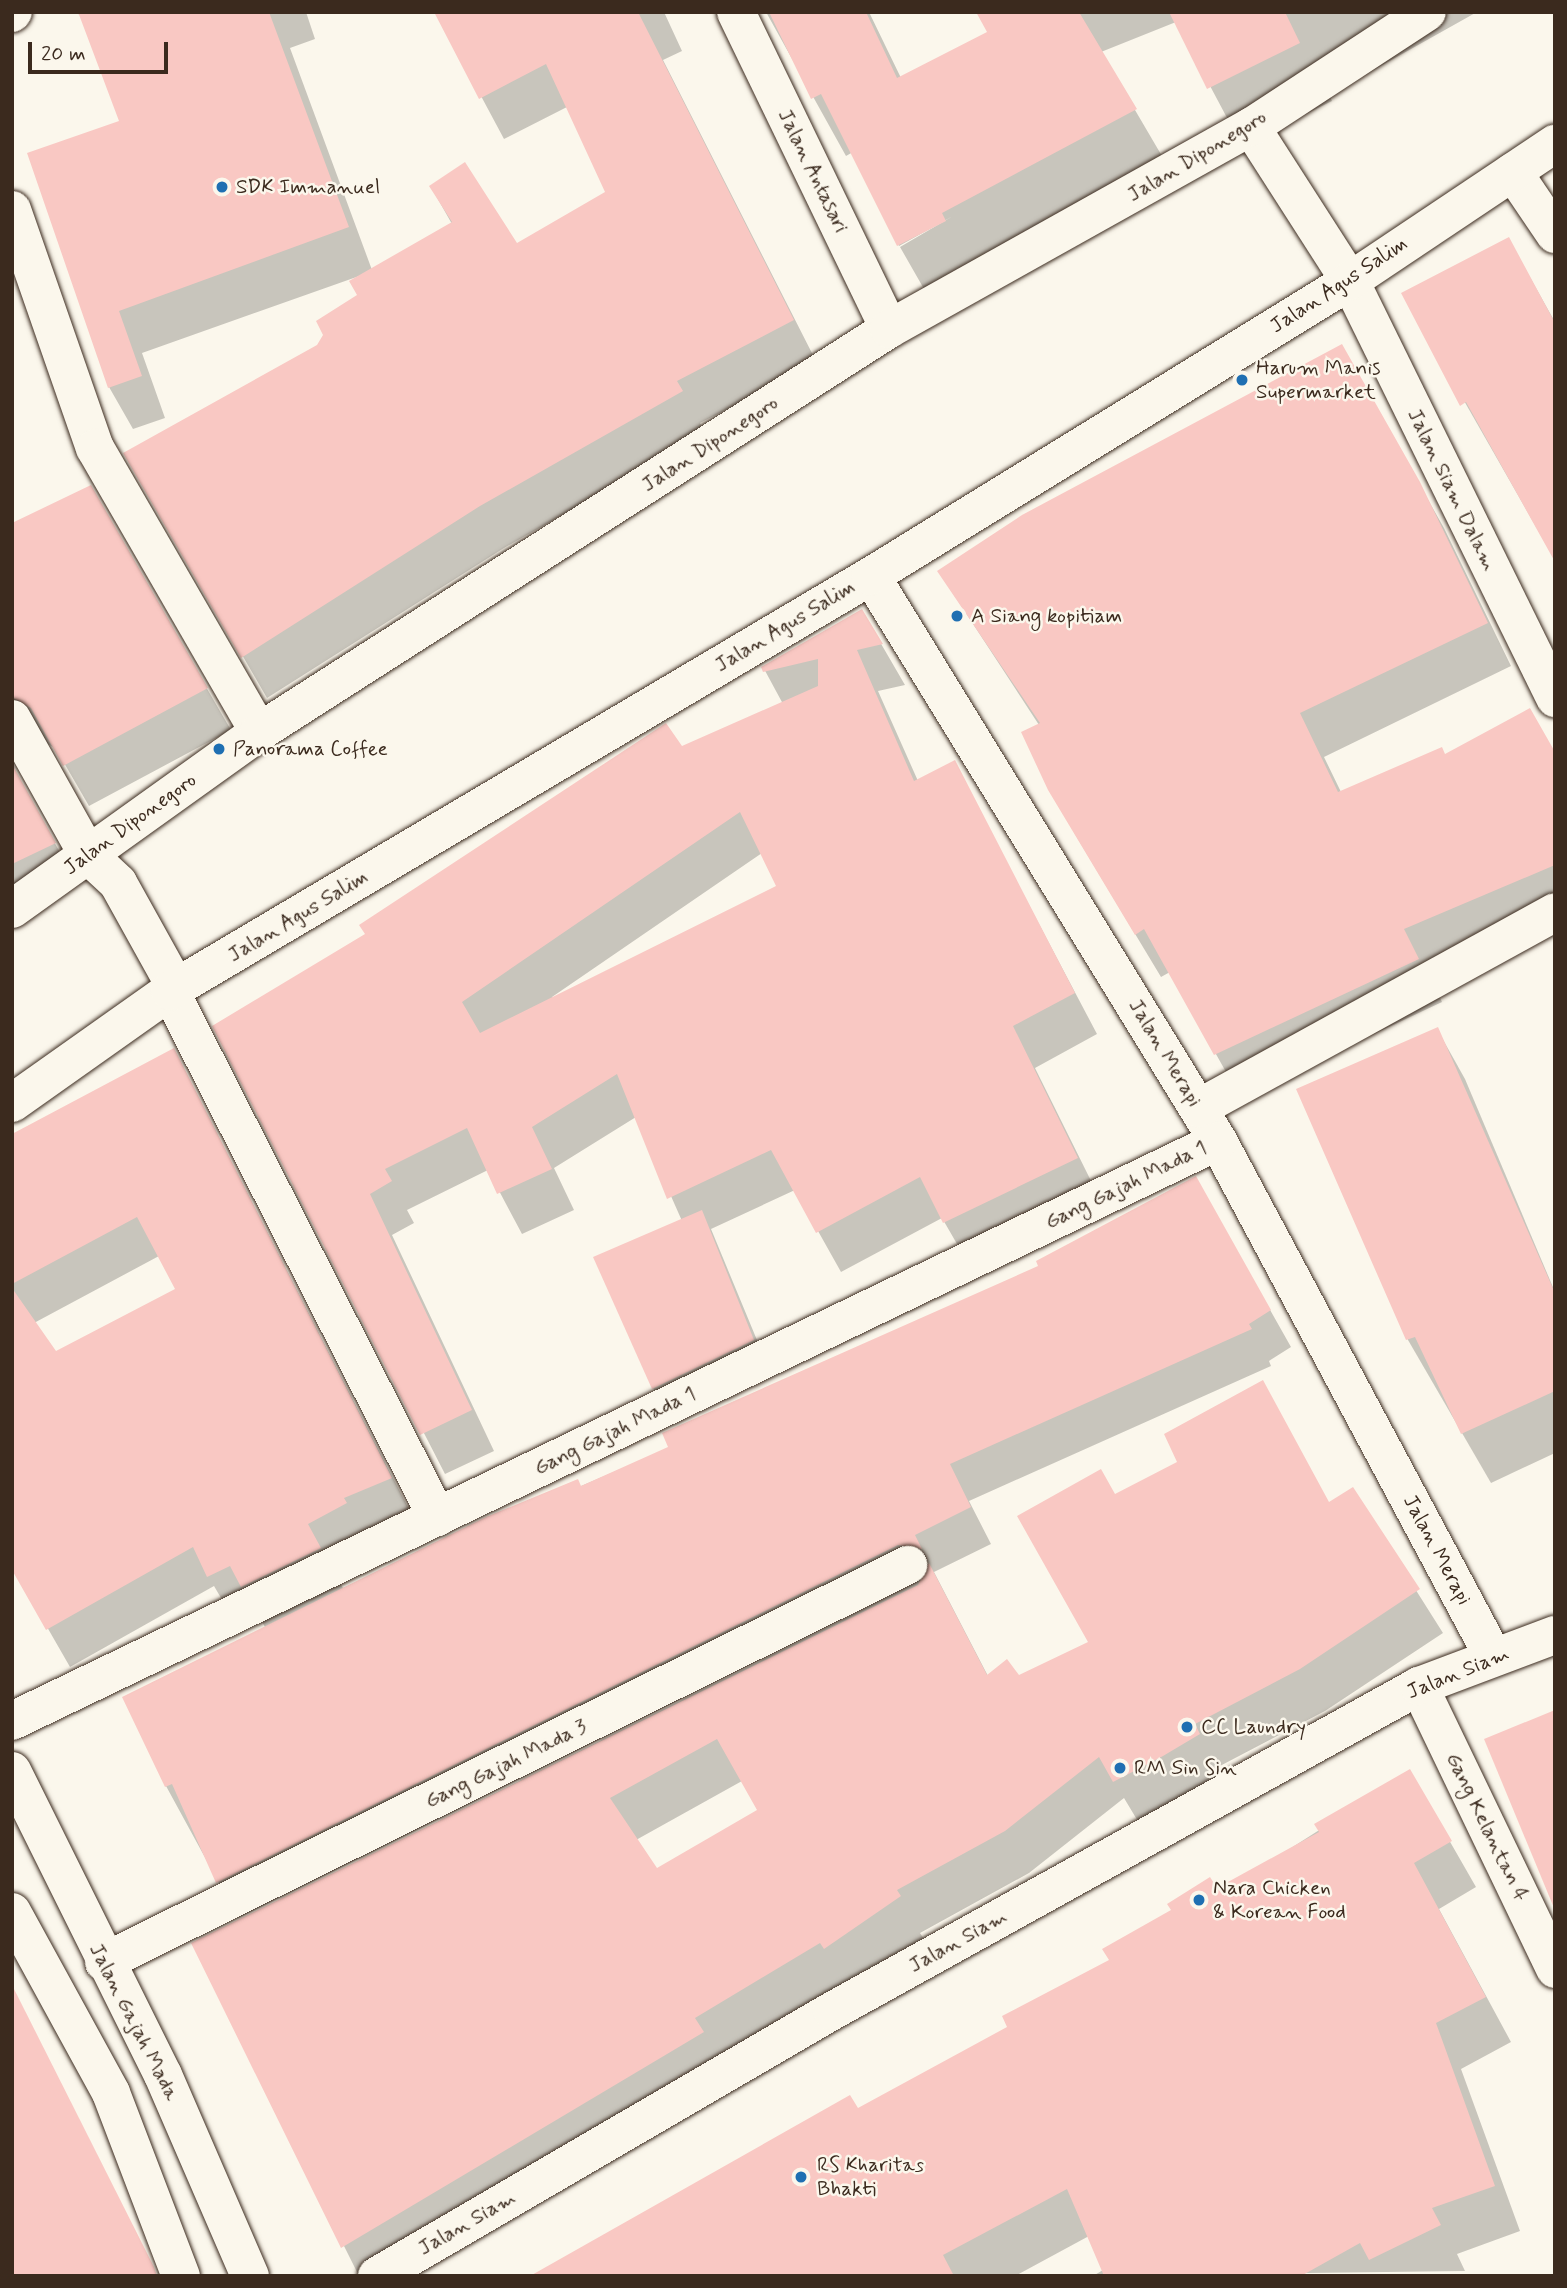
<!DOCTYPE html>
<html>
<head>
<meta charset="utf-8">
<style>
  body { margin:0 }
  #map { position:relative; width:1567px; height:2288px; overflow:hidden; background:#fbf7ec; font-family:Mynerve,sans-serif }
  div>[style] { position:absolute }
  .shadow>* { inset:0; background:#0003 }
  .building>* { inset:0; background:#f9c8c3 }
  .roads { filter:drop-shadow(0 0 2px #3b2a1e) drop-shadow(0 0 2px #3b2a1e) }
  .minor>* { height:38px; margin:-19px; padding:0 19px; transform-origin:19px; border-radius:19px; background:#fbf7ec }
  .dots>* { width:19px; height:19px; translate:-50% -50%; box-sizing:border-box; border:4px solid #fbf7ec; border-radius:50% }
  span { translate:-50% -50%; white-space:nowrap; text-align:center; line-height:1.15; -webkit-text-stroke:5px #fbf7ec; paint-order:stroke }
  .street-label { font-size:21px; color:#3b2a1e }
  .poi-label { font-size:21px; color:#3b2a1e }
  .left { translate:0 -50%; text-align:left }
  .frame { position:absolute; inset:0; border:14px solid #3b2a1e; pointer-events:none }
  .scale { position:absolute; left:28px; top:42px; width:140px; height:32px; box-sizing:border-box; border:4px solid #3b2a1e; border-top:0; padding-left:9px; font-size:21px; line-height:24px; white-space:nowrap; color:#3b2a1e; -webkit-text-stroke:5px #fbf7ec; paint-order:stroke }
</style>
</head>
<body>
<div id="map">
  <div class="shadow">
    <i style="clip-path:polygon(72px 12px,306px 12px,315px 39px,290px 48px,372px 270px,452px 224px,431px 187px,517px 245px,607px 193px,567px 107px,504px 139px,436px 12px,664px 12px,682px 51px,663px 60px,817px 363px,700px 423px,706px 433px,504px 548px,267px 698px,126px 454px,319px 346px,360px 296px,365px 274px,142px 353px,165px 418px,133px 429px,109px 387px,121px 122px,81px 15px)"></i>
    <i style="clip-path:polygon(766px 12px,869px 12px,901px 78px,989px 33px,978px 12px,1477px 12px,1329px 95px,1332px 101px,1242px 146px,1176px 22px,1101px 52px,1169px 168px,932px 303px,900px 247px,953px 216px,899px 246px,853px 152px,846px 156px)"></i>
    <i style="clip-path:polygon(1509px 240px,1555px 322px,1555px 560px,1403px 294px)"></i>
    <i style="clip-path:polygon(1341px 346px,1444px 528px,1511px 666px,1324px 757px,1341px 792px,1446px 756px,1555px 755px,1555px 918px,1428px 972px,1442px 1002px,1240px 1097px,1170px 972px,1161px 977px,1075px 834px,1039px 725px,939px 572px)"></i>
    <i style="clip-path:polygon(90px 487px,231px 730px,89px 806px,56px 749px,38px 738px,24px 742px,13px 761px,16px 773px,78px 885px,12px 917px,12px 688px)"></i>
    <i style="clip-path:polygon(evenodd,862px 611px,905px 685px,878px 691px,918px 781px,954px 763px,1097px 1034px,1035px 1068px,1100px 1199px,968px 1263px,942px 1218px,841px 1272px,795px 1190px,711px 1229px,769px 1369px,670px 1417px,653px 1388px,682px 1221px,636px 1117px,554px 1168px,574px 1210px,522px 1234px,488px 1170px,407px 1210px,414px 1223px,392px 1235px,494px 1451px,445px 1474px,215px 1027px,681px 748px,783px 704px,763px 667px,862px 611px,762px 853px,779px 887px,553px 999px,552px 997px,762px 853px)"></i>
    <i style="clip-path:polygon(1437px 1029px,1465px 1079px,1555px 1292px,1555px 1453px,1491px 1483px,1408px 1340px,1298px 1090px)"></i>
    <i style="clip-path:polygon(evenodd,174px 1050px,413px 1517px,329px 1563px,343px 1588px,1216px 1214px,1291px 1347px,1269px 1361px,1271px 1366px,969px 1501px,991px 1544px,934px 1572px,988px 1676px,1019px 1677px,1091px 1642px,1115px 1496px,1179px 1463px,1263px 1382px,1329px 1504px,1352px 1489px,1443px 1633px,1325px 1711px,1218px 1767px,1223px 1777px,1139px 1823px,1124px 1798px,1029px 1873px,920px 1933px,924px 1939px,359px 2276px,193px 1944px,922px 1580px,238px 1918px,166px 1786px,267px 1631px,253px 1604px,231px 1615px,214px 1586px,70px 1667px,12px 1566px,12px 1136px,174px 1050px,159px 1256px,177px 1290px,55px 1353px,34px 1323px,159px 1256px,174px 1050px,742px 1781px,760px 1811px,657px 1870px,636px 1840px,742px 1781px)"></i>
    <i style="clip-path:polygon(1410px 1772px,1476px 1887px,1439px 1909px,1511px 2042px,1461px 2069px,1520px 2231px,1457px 2254px,1465px 2271px,1093px 2276px,1103px 2270px,1089px 2236px,1015px 2276px,556px 2276px,1009px 2028px)"></i>
  </div>
  <div class="building">
    <i style="clip-path:polygon(78px 12px,269px 12px,349px 227px,119px 311px,142px 376px,108px 388px,27px 153px,119px 121px)"></i>
    <i style="clip-path:polygon(434px 12px,638px 12px,794px 320px,677px 381px,683px 391px,480px 506px,241px 658px,123px 453px,317px 345px,323px 335px,316px 321px,357px 295px,349px 281px,452px 222px,429px 186px,465px 162px,517px 243px,605px 192px,546px 64px,479px 99px)"></i>
    <i style="clip-path:polygon(769px 12px,866px 12px,897px 78px,987px 32px,976px 12px,1079px 12px,1137px 109px,942px 213px,946px 221px,897px 246px,821px 94px,811px 99px)"></i>
    <i style="clip-path:polygon(1169px 12px,1285px 12px,1300px 43px,1207px 89px)"></i>
    <i style="clip-path:polygon(1509px 237px,1555px 323px,1555px 562px,1466px 402px,1460px 406px,1401px 293px)"></i>
    <i style="clip-path:polygon(1342px 344px,1420px 482px,1488px 623px,1300px 713px,1338px 792px,1442px 747px,1445px 754px,1530px 708px,1555px 752px,1555px 865px,1404px 929px,1419px 959px,1214px 1055px,1144px 929px,1135px 935px,1048px 790px,1021px 732px,1040px 723px,937px 571px,1022px 515px)"></i>
    <i style="clip-path:polygon(91px 485px,208px 688px,63px 766px,31px 708px,12px 697px,12px 523px)"></i>
    <i style="clip-path:polygon(evenodd,862px 609px,883px 644px,857px 650px,914px 781px,955px 760px,1075px 993px,1013px 1026px,1078px 1158px,943px 1223px,920px 1177px,816px 1233px,771px 1150px,667px 1199px,617px 1074px,532px 1127px,552px 1169px,497px 1194px,467px 1128px,385px 1169px,392px 1181px,370px 1194px,472px 1410px,420px 1435px,212px 1026px,365px 934px,359px 925px,666px 723px,682px 746px,818px 686px,818px 659px,763px 672px,761px 667px,862px 609px,740px 812px,776px 886px,480px 1033px,462px 1002px,740px 812px)"></i>
    <i style="clip-path:polygon(12px 764px,56px 843px,12px 864px)"></i>
    <i style="clip-path:polygon(1438px 1027px,1555px 1293px,1555px 1391px,1461px 1434px,1415px 1337px,1406px 1340px,1296px 1089px)"></i>
    <i style="clip-path:polygon(174px 1048px,392px 1478px,344px 1498px,347px 1503px,308px 1524px,321px 1548px,241px 1587px,230px 1566px,207px 1577px,193px 1547px,46px 1630px,12px 1570px,12px 1288px,56px 1351px,175px 1289px,137px 1217px,12px 1284px,12px 1134px)"></i>
    <i style="clip-path:polygon(1196px 1176px,1271px 1310px,1249px 1324px,1252px 1329px,950px 1464px,971px 1507px,915px 1535px,922px 1549px,898px 1545px,216px 1883px,172px 1784px,165px 1787px,122px 1697px,486px 1517px,578px 1479px,581px 1486px,668px 1447px,662px 1433px,1038px 1266px,1036px 1261px)"></i>
    <i style="clip-path:polygon(702px 1210px,754px 1340px,652px 1389px,593px 1257px)"></i>
    <i style="clip-path:polygon(evenodd,1263px 1380px,1329px 1502px,1353px 1487px,1420px 1589px,1300px 1669px,1195px 1724px,1200px 1734px,1163px 1756px,1113px 1782px,1099px 1757px,1005px 1831px,897px 1890px,901px 1896px,824px 1949px,820px 1943px,695px 2018px,704px 2032px,341px 2248px,191px 1943px,918px 1585px,929px 1563px,987px 1675px,1007px 1659px,1019px 1675px,1088px 1642px,1017px 1516px,1101px 1469px,1115px 1494px,1177px 1462px,1164px 1434px,1263px 1380px,717px 1739px,757px 1810px,657px 1868px,610px 1798px,717px 1739px)"></i>
    <i style="clip-path:polygon(1555px 1710px,1555px 1908px,1554px 1908px,1484px 1739px)"></i>
    <i style="clip-path:polygon(1410px 1769px,1452px 1841px,1414px 1863px,1486px 1997px,1436px 2023px,1495px 2186px,1432px 2208px,1441px 2225px,1369px 2260px,1360px 2243px,1301px 2276px,1104px 2276px,1067px 2189px,943px 2255px,954px 2276px,530px 2276px,850px 2095px,858px 2108px,1007px 2027px,1002px 2016px,1109px 1960px,1102px 1949px,1171px 1910px,1167px 1904px,1210px 1877px,1217px 1888px,1319px 1832px,1314px 1824px)"></i>
    <i style="clip-path:polygon(12px 1985px,154px 2267px,157px 2276px,12px 2276px)"></i>
  </div>
  <div class="roads">
    <div class="minor">
      <i style="left:736px;top:12px;width:352px;rotate:64.2deg"></i>
      <i style="left:12px;top:13px;width:1px;rotate:-45deg"></i>
      <i style="left:1251px;top:127px;width:183px;rotate:57.3deg"></i>
      <i style="left:1350px;top:281px;width:465px;rotate:63.8deg"></i>
      <i style="left:1513px;top:172px;width:75px;rotate:55.9deg"></i>
      <i style="left:12px;top:210px;width:252px;rotate:70.8deg"></i>
      <i style="left:95px;top:448px;width:328px;rotate:60deg"></i>
      <i style="left:871px;top:576px;width:663px;rotate:58.44deg"></i>
      <i style="left:1218px;top:1141px;width:584px;rotate:61.9deg"></i>
      <i style="left:12px;top:719px;width:156px;rotate:60.8deg"></i>
      <i style="left:88px;top:855px;width:41px;rotate:43deg"></i>
      <i style="left:118px;top:883px;width:107px;rotate:61deg"></i>
      <i style="left:170px;top:977px;width:14px;rotate:90deg"></i>
      <i style="left:170px;top:991px;width:590px;rotate:63.09deg"></i>
      <i style="left:12px;top:909px;width:304px;rotate:-35.6deg"></i>
      <i style="left:259px;top:732px;width:748px;rotate:-32.61deg"></i>
      <i style="left:889px;top:329px;width:415px;rotate:-29.2deg"></i>
      <i style="left:1251px;top:127px;width:210px;rotate:-33.2deg"></i>
      <i style="left:12px;top:1103px;width:194px;rotate:-35.3deg"></i>
      <i style="left:170px;top:991px;width:815px;rotate:-30.63deg"></i>
      <i style="left:871px;top:576px;width:563px;rotate:-31.63deg"></i>
      <i style="left:1350px;top:281px;width:247px;rotate:-33.8deg"></i>
      <i style="left:1199px;top:1108px;width:406px;rotate:-28.8deg"></i>
      <i style="left:1419px;top:1686px;width:314px;rotate:64.3deg"></i>
      <i style="left:12px;top:1721px;width:1338px;rotate:-25.68deg"></i>
      <i style="left:12px;top:1771px;width:339px;rotate:63.6deg"></i>
      <i style="left:163px;top:2075px;width:219px;rotate:66.6deg"></i>
      <i style="left:12px;top:1912px;width:206px;rotate:61.3deg"></i>
      <i style="left:111px;top:2093px;width:196px;rotate:69.1deg"></i>
      <i style="left:104px;top:1962px;width:897px;rotate:-26.28deg"></i>
      <i style="left:377px;top:2276px;width:527px;rotate:-30.22deg"></i>
      <i style="left:832px;top:2011px;width:671px;rotate:-28.97deg"></i>
      <i style="left:1419px;top:1686px;width:145px;rotate:-20.6deg"></i>
    </div>
  </div>
  <div class="dots">
    <i style="left:222px;top:187px;background:#1f6fb2"></i>
    <i style="left:1242px;top:380px;background:#1f6fb2"></i>
    <i style="left:957px;top:616px;background:#1f6fb2"></i>
    <i style="left:219px;top:749px;background:#1f6fb2"></i>
    <i style="left:1187px;top:1727px;background:#1f6fb2"></i>
    <i style="left:1120px;top:1768px;background:#1f6fb2"></i>
    <i style="left:1199px;top:1900px;background:#1f6fb2"></i>
    <i style="left:801px;top:2177px;background:#1f6fb2"></i>
  </div>
  <div class="street-label">
    <span style="left:1197px;top:156px;rotate:-31deg">Jalan Diponegoro</span>
    <span style="left:813px;top:171px;rotate:64deg">Jalan Antasari</span>
    <span style="left:1339px;top:285px;rotate:-33deg">Jalan Agus Salim</span>
    <span style="left:710px;top:444px;rotate:-33deg">Jalan Diponegoro</span>
    <span style="left:1452px;top:490px;rotate:64deg">Jalan Siam Dalam</span>
    <span style="left:785px;top:626px;rotate:-31deg">Jalan Agus Salim</span>
    <span style="left:130px;top:824px;rotate:-36deg">Jalan Diponegoro</span>
    <span style="left:298px;top:916px;rotate:-31deg">Jalan Agus Salim</span>
    <span style="left:1165px;top:1053px;rotate:59deg">Jalan Merapi</span>
    <span style="left:1126px;top:1185px;rotate:-26deg">Gang Gajah Mada 1</span>
    <span style="left:615px;top:1431px;rotate:-26deg">Gang Gajah Mada 1</span>
    <span style="left:1437px;top:1550px;rotate:62deg">Jalan Merapi</span>
    <span style="left:1458px;top:1673px;rotate:-22deg">Jalan Siam</span>
    <span style="left:506px;top:1764px;rotate:-26deg">Gang Gajah Mada 3</span>
    <span style="left:1487px;top:1827px;rotate:64deg">Gang Kelantan 4</span>
    <span style="left:958px;top:1941px;rotate:-29deg">Jalan Siam</span>
    <span style="left:134px;top:2022px;rotate:63deg">Jalan Gajah Mada</span>
    <span style="left:467px;top:2223px;rotate:-30deg">Jalan Siam</span>
  </div>
  <div class="poi-label">
    <span class="left" style="left:236px;top:187px">SDK Immanuel</span>
    <span class="left" style="left:1256px;top:380px">Harum Manis<br>Supermarket</span>
    <span class="left" style="left:971px;top:616px">A Siang kopitiam</span>
    <span class="left" style="left:233px;top:749px">Panorama Coffee</span>
    <span class="left" style="left:1201px;top:1727px">CC Laundry</span>
    <span class="left" style="left:1134px;top:1768px">RM Sin Sin</span>
    <span class="left" style="left:1213px;top:1900px">Nara Chicken<br>&amp; Korean Food</span>
    <span class="left" style="left:817px;top:2177px">RS Kharitas<br>Bhakti</span>
  </div>
  <div class="frame"></div>
  <div class="scale">20 m</div>
</div>
</body>
</html>
